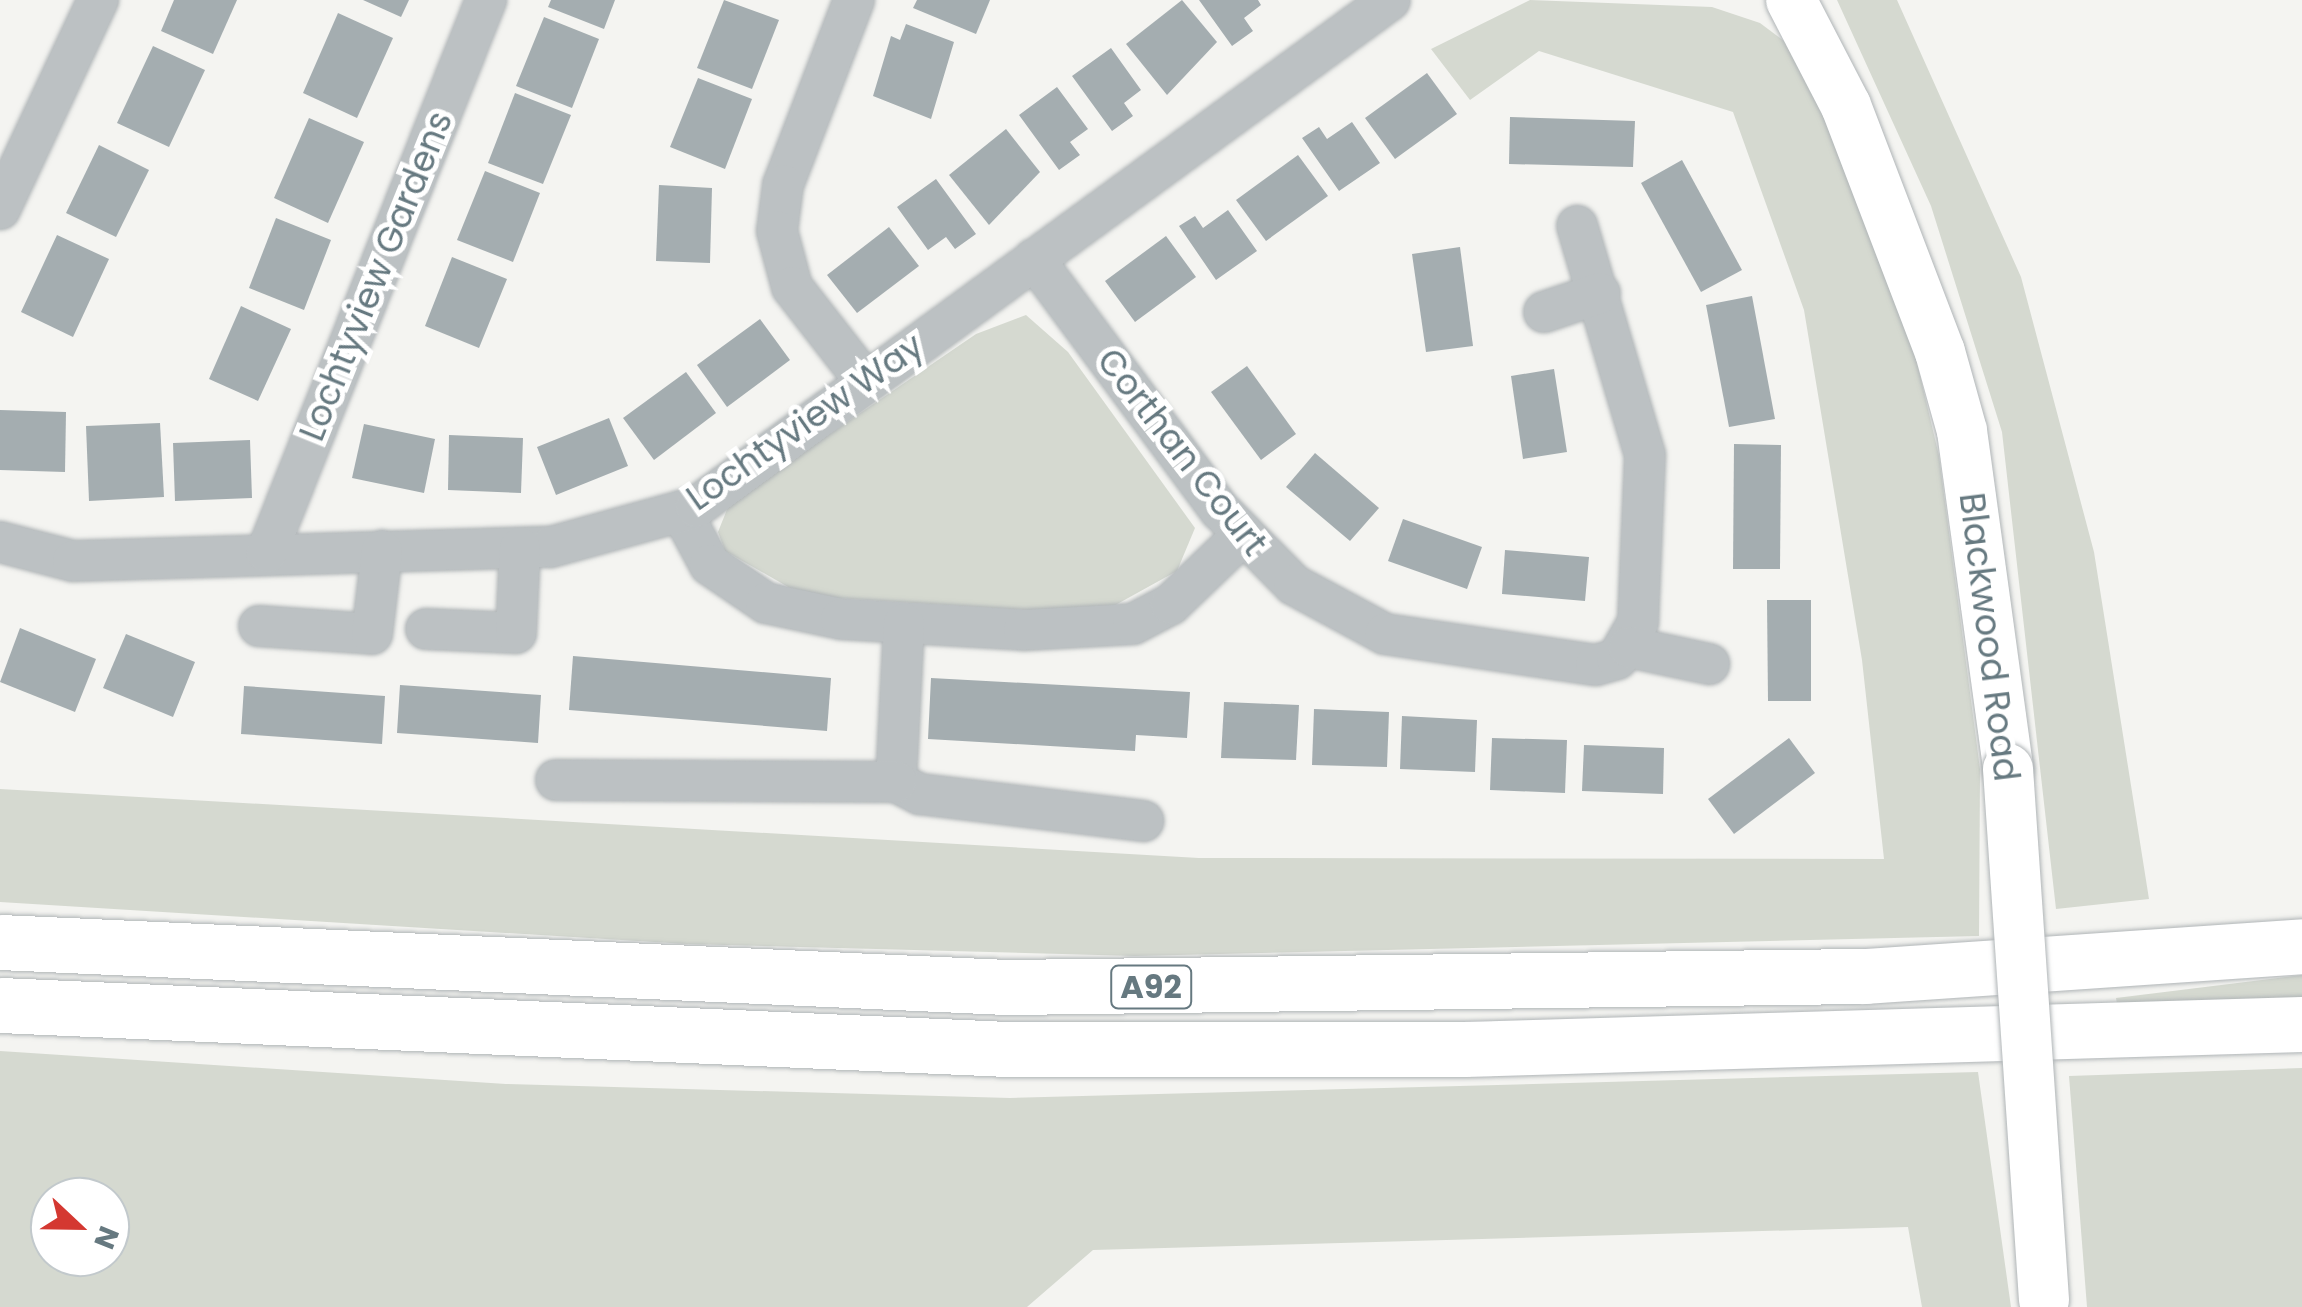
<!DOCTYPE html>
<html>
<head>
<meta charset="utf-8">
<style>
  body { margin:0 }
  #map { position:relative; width:2302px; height:1307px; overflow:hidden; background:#f4f4f1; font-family:Poppins,sans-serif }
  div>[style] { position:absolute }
  .green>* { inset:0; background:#d5d9d0 }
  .building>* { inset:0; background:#a4adb0 }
  .roads { filter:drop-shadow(0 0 2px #b0b5b7) drop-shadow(0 0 2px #b0b5b7) }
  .minor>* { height:40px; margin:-20px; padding:0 20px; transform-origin:20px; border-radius:20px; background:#bcc1c3 }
  .major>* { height:50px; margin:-25px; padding:0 25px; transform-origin:25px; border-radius:25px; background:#fff }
  .highway>* { height:55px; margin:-27.5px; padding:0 27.5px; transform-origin:27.5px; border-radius:27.5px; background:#fff }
  .bridges { filter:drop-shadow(0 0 2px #b0b5b7) drop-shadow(0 0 2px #b0b5b7) }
  .major-bridge>* { height:50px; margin:-25px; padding:0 25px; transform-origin:25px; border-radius:25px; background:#fff }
  span { translate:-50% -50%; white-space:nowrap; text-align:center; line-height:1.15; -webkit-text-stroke:10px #fff; paint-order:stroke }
  .shield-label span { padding:2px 8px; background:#fff; border:2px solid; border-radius:8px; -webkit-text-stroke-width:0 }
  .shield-label { font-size:32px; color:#667980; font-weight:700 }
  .street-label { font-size:35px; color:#667980 }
  .north { position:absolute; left:30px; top:1177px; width:100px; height:100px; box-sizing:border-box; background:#fff; border:2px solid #c2c9cc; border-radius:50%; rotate:112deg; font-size:28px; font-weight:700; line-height:40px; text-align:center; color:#667980 }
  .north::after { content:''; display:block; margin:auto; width:35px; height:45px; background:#d43831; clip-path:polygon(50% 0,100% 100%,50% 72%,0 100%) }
</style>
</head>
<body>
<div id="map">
  <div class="green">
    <i style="clip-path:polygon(1530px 0,1712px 7px,1760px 23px,1804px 56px,1898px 282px,1939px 456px,1980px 769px,1979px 936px,1135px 956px,687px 944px,0 902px,0 789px,1199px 858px,1884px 859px,1862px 660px,1804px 310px,1733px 112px,1539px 51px,1470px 100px,1431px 49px)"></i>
    <i style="clip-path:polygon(1837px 0,1897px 0,2021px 277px,2094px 552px,2149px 899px,2056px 909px,2002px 432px,1931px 206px)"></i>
    <i style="clip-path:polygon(1026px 315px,1068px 352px,1195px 528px,1177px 571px,1110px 608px,1044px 611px,804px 596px,725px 551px,718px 532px,730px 502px,976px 334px)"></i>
    <i style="clip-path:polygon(2302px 975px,2302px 1001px,2118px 1009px,2116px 998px)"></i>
    <i style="clip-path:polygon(evenodd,0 1051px,506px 1084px,1010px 1098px,1978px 1072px,2011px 1307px,1922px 1307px,1908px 1227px,1093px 1250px,1027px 1307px,0 1307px,0 1051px,50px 1197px,110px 1197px,110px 1257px,50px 1257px,50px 1197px)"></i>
    <i style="clip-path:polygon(2302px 1068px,2302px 1307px,2087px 1307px,2069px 1076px)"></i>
  </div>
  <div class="building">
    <i style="clip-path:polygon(174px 0,237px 0,213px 54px,161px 31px)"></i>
    <i style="clip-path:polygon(363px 0,409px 0,401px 17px)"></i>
    <i style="clip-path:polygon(551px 0,615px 0,604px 29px,548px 7px)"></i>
    <i style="clip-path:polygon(724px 0,779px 20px,752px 89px,697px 68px)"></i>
    <i style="clip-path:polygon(917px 0,990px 0,976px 34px,913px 8px)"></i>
    <i style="clip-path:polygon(1182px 0,1217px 42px,1167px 95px,1126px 44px)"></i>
    <i style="clip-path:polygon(1199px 0,1258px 0,1261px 5px,1244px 18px,1253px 31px,1232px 46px)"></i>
    <i style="clip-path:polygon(338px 13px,393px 38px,357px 118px,303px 93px)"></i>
    <i style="clip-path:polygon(544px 17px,599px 39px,572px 108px,516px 86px)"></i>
    <i style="clip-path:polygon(906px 24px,954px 42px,931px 119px,873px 96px,891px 36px,900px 40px)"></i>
    <i style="clip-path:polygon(153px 46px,205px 70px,169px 147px,117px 123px)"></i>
    <i style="clip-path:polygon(1111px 48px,1141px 90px,1124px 103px,1133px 116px,1112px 131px,1072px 76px)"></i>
    <i style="clip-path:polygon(1427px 73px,1457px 114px,1395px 159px,1365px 118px)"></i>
    <i style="clip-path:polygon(698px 78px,752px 99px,725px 169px,670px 147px)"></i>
    <i style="clip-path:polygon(1057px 87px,1088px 129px,1070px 142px,1080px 155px,1059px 170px,1019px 115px)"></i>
    <i style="clip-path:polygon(515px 93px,571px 115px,543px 184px,488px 163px)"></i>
    <i style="clip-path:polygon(1510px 117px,1635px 121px,1633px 167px,1509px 164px)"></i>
    <i style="clip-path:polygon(309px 118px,364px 142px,328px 223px,274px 198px)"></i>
    <i style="clip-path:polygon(1352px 122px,1380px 163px,1339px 191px,1302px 138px,1319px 127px,1327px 139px)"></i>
    <i style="clip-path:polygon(1006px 129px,1040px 172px,989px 225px,949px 175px)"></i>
    <i style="clip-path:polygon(99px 145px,149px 170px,116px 237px,66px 213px)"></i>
    <i style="clip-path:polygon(1298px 155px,1328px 196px,1266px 241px,1236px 200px)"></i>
    <i style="clip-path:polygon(1682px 160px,1742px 270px,1701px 292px,1641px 183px)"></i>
    <i style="clip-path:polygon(485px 171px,540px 193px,513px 262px,457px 240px)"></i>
    <i style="clip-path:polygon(936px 179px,976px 234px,955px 249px,946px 237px,928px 250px,897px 207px)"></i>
    <i style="clip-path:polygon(659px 185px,712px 188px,710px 263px,656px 261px)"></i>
    <i style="clip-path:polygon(1228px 210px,1257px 251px,1216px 280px,1179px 226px,1195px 216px,1203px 228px)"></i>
    <i style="clip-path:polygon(276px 218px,331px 240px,304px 310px,249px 288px)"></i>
    <i style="clip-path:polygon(889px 227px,919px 266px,857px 313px,827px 275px)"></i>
    <i style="clip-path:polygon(57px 235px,109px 259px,73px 337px,21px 312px)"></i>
    <i style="clip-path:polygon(1166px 236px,1196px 277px,1135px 322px,1105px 281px)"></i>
    <i style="clip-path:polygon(1460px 247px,1473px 346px,1426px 352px,1412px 254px)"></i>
    <i style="clip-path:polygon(452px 257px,507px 279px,479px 348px,425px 326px)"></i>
    <i style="clip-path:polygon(1752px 296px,1775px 419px,1729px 427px,1706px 305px)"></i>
    <i style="clip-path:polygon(241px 306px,291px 329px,258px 401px,209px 379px)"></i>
    <i style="clip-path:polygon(760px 319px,790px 360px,727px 407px,697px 365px)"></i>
    <i style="clip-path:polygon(1247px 366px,1296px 434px,1261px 460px,1211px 392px)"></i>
    <i style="clip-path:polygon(1554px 369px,1567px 452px,1523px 459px,1511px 376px)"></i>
    <i style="clip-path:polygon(686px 372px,716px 413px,654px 460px,623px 418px)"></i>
    <i style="clip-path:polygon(0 410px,66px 412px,65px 472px,0 470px)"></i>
    <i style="clip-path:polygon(609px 418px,628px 466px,556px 495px,537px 447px)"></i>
    <i style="clip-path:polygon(160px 423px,164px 497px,89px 501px,86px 426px)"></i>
    <i style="clip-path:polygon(364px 424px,435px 439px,424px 493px,352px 478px)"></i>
    <i style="clip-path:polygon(449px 435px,523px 438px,521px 493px,448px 490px)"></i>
    <i style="clip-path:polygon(250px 440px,252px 498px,175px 501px,173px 443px)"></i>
    <i style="clip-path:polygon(1734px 444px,1781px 445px,1780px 569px,1733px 569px)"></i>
    <i style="clip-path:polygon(1315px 453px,1379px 508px,1350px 541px,1286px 487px)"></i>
    <i style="clip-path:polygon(1403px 519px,1482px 547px,1467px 589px,1388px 561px)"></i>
    <i style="clip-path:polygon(1505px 550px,1589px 557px,1585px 601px,1502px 594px)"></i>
    <i style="clip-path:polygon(1767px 600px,1811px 600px,1811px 701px,1768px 701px)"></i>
    <i style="clip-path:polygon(20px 628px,96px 659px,75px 712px,0 682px)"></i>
    <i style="clip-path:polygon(126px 634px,195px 662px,173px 717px,103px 688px)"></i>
    <i style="clip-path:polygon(573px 656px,831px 678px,827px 731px,569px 710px)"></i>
    <i style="clip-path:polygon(931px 678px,1190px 692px,1187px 738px,1136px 735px,1135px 751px,928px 739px)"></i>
    <i style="clip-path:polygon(400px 685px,541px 695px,538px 743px,397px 733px)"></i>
    <i style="clip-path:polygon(244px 686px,385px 696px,382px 744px,241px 734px)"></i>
    <i style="clip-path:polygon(1224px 702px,1299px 705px,1296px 760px,1221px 758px)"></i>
    <i style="clip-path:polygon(1314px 709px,1389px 712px,1387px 767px,1312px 765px)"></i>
    <i style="clip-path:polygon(1402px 716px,1477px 720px,1475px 772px,1400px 769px)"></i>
    <i style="clip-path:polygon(1492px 738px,1567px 740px,1565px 793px,1490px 790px)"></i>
    <i style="clip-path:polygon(1789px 738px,1815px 773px,1734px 834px,1708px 799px)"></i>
    <i style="clip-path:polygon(1584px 745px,1664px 748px,1663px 794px,1582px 791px)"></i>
  </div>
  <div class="roads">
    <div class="minor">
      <i style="left:854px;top:0;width:198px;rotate:111deg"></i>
      <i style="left:783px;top:185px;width:46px;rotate:97.4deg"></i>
      <i style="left:777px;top:231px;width:58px;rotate:75deg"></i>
      <i style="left:792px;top:287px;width:120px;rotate:52.1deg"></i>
      <i style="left:0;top:209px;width:231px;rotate:-64.9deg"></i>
      <i style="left:1034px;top:259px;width:312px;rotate:53.5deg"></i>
      <i style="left:1220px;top:510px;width:105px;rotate:45.4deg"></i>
      <i style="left:1294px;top:585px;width:103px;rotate:28.3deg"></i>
      <i style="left:1385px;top:634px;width:213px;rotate:8.4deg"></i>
      <i style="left:1596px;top:665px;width:22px;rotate:-16deg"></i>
      <i style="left:1617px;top:659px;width:43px;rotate:-60.4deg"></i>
      <i style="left:1638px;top:622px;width:167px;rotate:-87.6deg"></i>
      <i style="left:1645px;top:455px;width:239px;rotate:-106.5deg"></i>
      <i style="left:1544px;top:312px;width:59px;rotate:-18.7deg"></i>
      <i style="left:681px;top:511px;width:61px;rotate:61.8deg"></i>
      <i style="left:710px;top:565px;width:68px;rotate:34.2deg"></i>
      <i style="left:766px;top:603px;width:77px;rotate:12deg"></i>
      <i style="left:841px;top:619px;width:183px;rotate:3.4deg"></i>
      <i style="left:1024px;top:630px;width:109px;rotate:-3.2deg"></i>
      <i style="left:1133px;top:624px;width:43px;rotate:-27.8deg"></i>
      <i style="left:1171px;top:604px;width:98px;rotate:-43.8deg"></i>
      <i style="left:0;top:542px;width:75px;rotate:14.6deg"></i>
      <i style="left:73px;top:561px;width:478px;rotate:-1.7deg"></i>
      <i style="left:551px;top:547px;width:150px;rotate:-15.4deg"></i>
      <i style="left:696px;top:507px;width:859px;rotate:-36.15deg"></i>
      <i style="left:267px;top:552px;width:594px;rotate:-68.36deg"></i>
      <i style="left:904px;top:624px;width:158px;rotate:92.9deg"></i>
      <i style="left:896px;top:782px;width:27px;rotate:27deg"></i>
      <i style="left:920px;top:794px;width:225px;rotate:6.9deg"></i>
      <i style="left:259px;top:626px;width:113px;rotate:4deg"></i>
      <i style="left:372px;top:634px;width:84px;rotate:-83.1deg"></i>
      <i style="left:426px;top:629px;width:90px;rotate:2.5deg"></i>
      <i style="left:516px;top:633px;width:85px;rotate:-87.3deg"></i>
      <i style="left:1629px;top:647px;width:82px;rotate:12deg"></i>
      <i style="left:556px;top:780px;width:340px;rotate:0.3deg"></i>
    </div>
    <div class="major">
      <i style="left:1791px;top:0;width:119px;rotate:62.6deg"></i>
      <i style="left:1846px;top:106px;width:263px;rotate:69.1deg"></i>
      <i style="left:1940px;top:352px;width:82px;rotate:74.4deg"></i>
      <i style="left:1962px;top:431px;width:341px;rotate:82.2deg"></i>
    </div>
    <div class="highway">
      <i style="left:0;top:942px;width:1009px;rotate:2.56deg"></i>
      <i style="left:1008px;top:987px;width:857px;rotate:-0.74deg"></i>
      <i style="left:1865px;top:976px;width:438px;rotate:-3.9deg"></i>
      <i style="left:0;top:1005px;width:1009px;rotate:2.5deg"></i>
      <i style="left:1008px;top:1049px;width:456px"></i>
      <i style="left:1464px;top:1049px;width:838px;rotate:-1.71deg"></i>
    </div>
  </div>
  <div class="bridges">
    <div class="major-bridge">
      <i style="left:2008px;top:769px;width:532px;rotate:86.12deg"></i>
    </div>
  </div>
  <div class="shield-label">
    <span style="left:1151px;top:987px">A92</span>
  </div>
  <div class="street-label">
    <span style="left:376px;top:276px;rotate:-68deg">Lochtyview Gardens</span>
    <span style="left:805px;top:422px;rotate:-35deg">Lochtyview Way</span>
    <span style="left:1182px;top:452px;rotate:52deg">Corthan Court</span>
    <span style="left:1989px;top:637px;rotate:83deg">Blackwood Road</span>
  </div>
  <div class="north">N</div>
</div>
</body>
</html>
